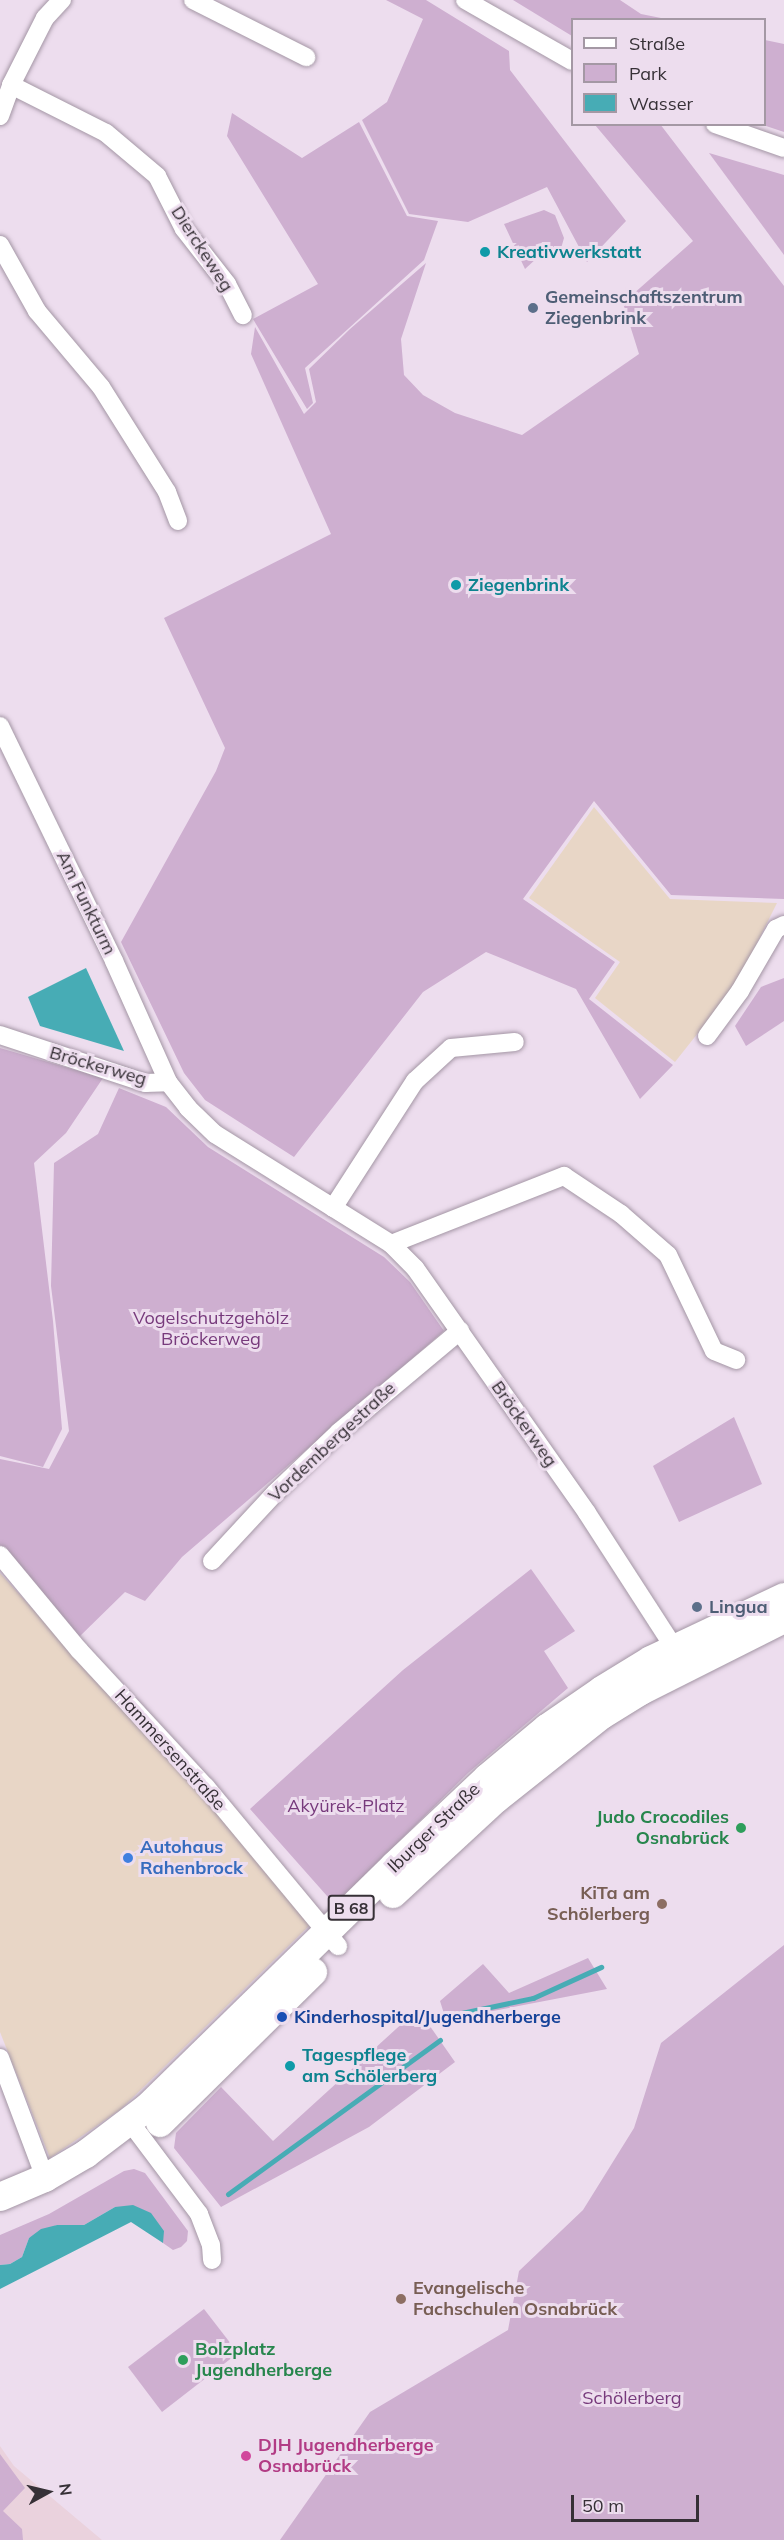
<!DOCTYPE html>
<html>
<head>
<meta charset="utf-8">
<style>
  body { margin:0 }
  #map { position:relative; width:784px; height:2540px; overflow:hidden; background:#edddee; font-family:Mulish,sans-serif }
  div>[style] { position:absolute }
  .commercial>* { inset:0; background:#e8d6c6 }
  .medical>* { inset:0; background:#ead2dd }
  .green>* { inset:0; background:#ceafd0 }
  .water>* { inset:0; background:#47acb5 }
  .stream>* { height:5px; margin:-2.5px; padding:0 2.5px; transform-origin:2.5px; border-radius:2.5px; background:#47acb5 }
  .roads { filter:drop-shadow(0 0 2px #a496a5) drop-shadow(0 0 2px #a496a5) }
  .minor>* { height:18px; margin:-9px; padding:0 9px; transform-origin:9px; border-radius:9px; background:#fff }
  .primary>* { height:28px; margin:-14px; padding:0 14px; transform-origin:14px; border-radius:14px; background:#fff }
  .dots>* { width:16px; height:16px; translate:-50% -50%; box-sizing:border-box; border:3px solid #edddee; border-radius:50% }
  span { translate:-50% -50%; white-space:nowrap; text-align:center; line-height:1.15; -webkit-text-stroke:6px #edddee; paint-order:stroke }
  .shield-label span { padding:2px 4px; background:#edddee; border:2px solid; border-radius:4px; -webkit-text-stroke-width:0 }
  .shield-label { font-size:16px; color:#363036; font-weight:700 }
  .street-label { font-size:18px; color:#363036 }
  .culture-label { font-size:18px; color:#0d838f; font-weight:700 }
  .left { translate:0 -50%; text-align:left }
  .service-label { font-size:18px; color:#4e5e75; font-weight:700 }
  .park-label { font-size:18px; color:#773a7c }
  .leisure-label { font-size:18px; color:#27864d; font-weight:700 }
  .right { translate:-100% -50%; text-align:right }
  .shop-label { font-size:18px; color:#366cbe; font-weight:700 }
  .education-label { font-size:18px; color:#785e54; font-weight:700 }
  .transit-label { font-size:18px; color:#164399; font-weight:700 }
  .hotel-label { font-size:18px; color:#b23c85; font-weight:700 }
  .legend { position:absolute; left:571px; top:18px; width:195px; height:108px; box-sizing:border-box; background:#edddee; border:2px solid #a498a4; margin:0; padding:8px 10px; list-style:none; font-size:18px; color:#363036 }
  .legend li { display:flex; align-items:center; gap:12px; height:30px }
  .legend b { width:30px; border:2px solid #a498a4 }
  .north { position:absolute; left:18px; top:2462px; width:60px; height:60px; -webkit-text-stroke:4px #edddee; paint-order:stroke; rotate:82deg; font-size:16px; font-weight:700; line-height:24px; text-align:center; color:#363036 }
  .north::after { content:''; display:block; margin:auto; width:21px; height:27px; background:#363036; clip-path:polygon(50% 0,100% 100%,50% 72%,0 100%) }
  .scale { position:absolute; left:571px; top:2495px; width:128px; height:27px; box-sizing:border-box; border:3px solid #363036; border-top:0; padding-left:8px; font-size:18px; line-height:21px; white-space:nowrap; color:#363036; -webkit-text-stroke:4px #edddee; paint-order:stroke }
</style>
</head>
<body>
<div id="map">
  <div class="commercial">
    <i style="clip-path:polygon(594px 807px,670px 899px,777px 903px,736px 985px,675px 1062px,595px 998px,620px 962px,529px 898px)"></i>
    <i style="clip-path:polygon(0 1573px,200px 1793px,311px 1924px,121px 2109px,50px 2158px,0 2032px)"></i>
  </div>
  <div class="medical">
    <i style="clip-path:polygon(0 2446px,14px 2466px,102px 2540px,0 2540px)"></i>
  </div>
  <div class="green">
    <i style="clip-path:polygon(386px 0,426px 0,509px 51px,510px 70px,626px 221px,587px 262px,547px 187px,468px 222px,409px 214px,362px 120px,387px 102px,423px 19px)"></i>
    <i style="clip-path:polygon(513px 0,620px 0,641px 14px,666px 19px,572px 20px,572px 36px)"></i>
    <i style="clip-path:polygon(765px 40px,784px 44px,784px 132px,763px 125px)"></i>
    <i style="clip-path:polygon(232px 113px,302px 158px,359px 122px,407px 216px,438px 221px,424px 260px,305px 368px,313px 403px,307px 409px,253px 319px,318px 284px,227px 136px)"></i>
    <i style="clip-path:polygon(660px 124px,784px 286px,784px 899px,671px 895px,594px 801px,523px 899px,615px 962px,589px 999px,673px 1065px,640px 1099px,576px 989px,486px 952px,423px 992px,294px 1157px,205px 1100px,184px 1073px,121px 942px,216px 771px,225px 748px,164px 618px,331px 534px,251px 354px,255px 327px,304px 414px,316px 402px,309px 369px,350px 329px,426px 263px,401px 339px,404px 375px,423px 395px,455px 413px,522px 435px,639px 354px,623px 303px,693px 241px,595px 125px)"></i>
    <i style="clip-path:polygon(709px 153px,784px 175px,784px 255px)"></i>
    <i style="clip-path:polygon(544px 210px,555px 215px,564px 238px,560px 252px,537px 258px,525px 269px,504px 224px)"></i>
    <i style="clip-path:polygon(784px 978px,784px 1021px,746px 1046px,735px 1026px,761px 987px)"></i>
    <i style="clip-path:polygon(0 1048px,103px 1078px,66px 1133px,34px 1163px,53px 1321px,62px 1429px,43px 1467px,0 1456px)"></i>
    <i style="clip-path:polygon(119px 1088px,166px 1107px,208px 1147px,384px 1257px,410px 1282px,444px 1331px,182px 1557px,145px 1601px,125px 1592px,77px 1639px,0 1547px,0 1459px,49px 1469px,69px 1431px,51px 1286px,54px 1163px,98px 1134px)"></i>
    <i style="clip-path:polygon(734px 1417px,762px 1484px,679px 1522px,653px 1466px)"></i>
    <i style="clip-path:polygon(531px 1569px,575px 1631px,544px 1651px,568px 1688px,468px 1773px,335px 1905px,250px 1809px,403px 1670px)"></i>
    <i style="clip-path:polygon(784px 1945px,784px 2540px,280px 2540px,370px 2412px,508px 2330px,519px 2271px,583px 2210px,634px 2128px,661px 2043px)"></i>
    <i style="clip-path:polygon(588px 1958px,607px 1989px,446px 2020px,440px 2001px,483px 1964px,509px 1993px)"></i>
    <i style="clip-path:polygon(418px 2009px,455px 2062px,369px 2127px,221px 2207px,174px 2148px,176px 2133px,221px 2087px,273px 2141px)"></i>
    <i style="clip-path:polygon(134px 2169px,145px 2173px,188px 2231px,187px 2241px,181px 2247px,173px 2250px,163px 2243px,163px 2231px,115px 2207px,84px 2225px,57px 2225px,29px 2238px,22px 2257px,10px 2264px,0 2265px,0 2235px,49px 2214px,124px 2171px)"></i>
    <i style="clip-path:polygon(204px 2309px,238px 2353px,162px 2412px,128px 2367px)"></i>
    <i style="clip-path:polygon(0 2454px,25px 2488px,3px 2511px,22px 2529px,23px 2540px,0 2540px)"></i>
  </div>
  <div class="water">
    <i style="clip-path:polygon(86px 968px,124px 1051px,40px 1026px,28px 997px)"></i>
    <i style="clip-path:polygon(133px 2205px,151px 2213px,164px 2231px,163px 2243px,131px 2222px,0 2289px,0 2265px,10px 2264px,22px 2257px,29px 2238px,41px 2229px,57px 2225px,84px 2225px,115px 2207px)"></i>
  </div>
  <div class="stream">
    <i style="left:452px;top:2015px;width:83px;rotate:-11.9deg"></i>
    <i style="left:533px;top:1998px;width:75px;rotate:-24.5deg"></i>
    <i style="left:228px;top:2194px;width:262px;rotate:-36deg"></i>
  </div>
  <div class="roads">
    <div class="minor">
      <i style="left:193px;top:0;width:127px;rotate:26.8deg"></i>
      <i style="left:465px;top:0;width:123px;rotate:29.7deg"></i>
      <i style="left:11px;top:85px;width:106px;rotate:26.8deg"></i>
      <i style="left:106px;top:133px;width:67px;rotate:40.1deg"></i>
      <i style="left:157px;top:176px;width:59px;rotate:63deg"></i>
      <i style="left:184px;top:229px;width:70px;rotate:52deg"></i>
      <i style="left:227px;top:284px;width:35px;rotate:63deg"></i>
      <i style="left:0;top:116px;width:33px;rotate:-70deg"></i>
      <i style="left:11px;top:85px;width:75px;rotate:-63.1deg"></i>
      <i style="left:45px;top:18px;width:25px;rotate:-47deg"></i>
      <i style="left:715px;top:124px;width:73px;rotate:19.2deg"></i>
      <i style="left:0;top:245px;width:76px;rotate:60.7deg"></i>
      <i style="left:37px;top:311px;width:99px;rotate:49.9deg"></i>
      <i style="left:101px;top:387px;width:124px;rotate:57.8deg"></i>
      <i style="left:167px;top:492px;width:31px;rotate:69deg"></i>
      <i style="left:0;top:726px;width:261px;rotate:64.1deg"></i>
      <i style="left:114px;top:961px;width:133px;rotate:65.9deg"></i>
      <i style="left:168px;top:1082px;width:33px;rotate:52deg"></i>
      <i style="left:188px;top:1108px;width:37px;rotate:44deg"></i>
      <i style="left:215px;top:1134px;width:208px;rotate:32deg"></i>
      <i style="left:391px;top:1244px;width:34px;rotate:45deg"></i>
      <i style="left:415px;top:1268px;width:299px;rotate:54.9deg"></i>
      <i style="left:587px;top:1513px;width:171px;rotate:57.1deg"></i>
      <i style="left:0;top:1035px;width:153px;rotate:18.3deg"></i>
      <i style="left:145px;top:1083px;width:23px;rotate:-2deg"></i>
      <i style="left:707px;top:1036px;width:56px;rotate:-53.7deg"></i>
      <i style="left:740px;top:991px;width:72px;rotate:-59.9deg"></i>
      <i style="left:776px;top:929px;width:9px;rotate:-27deg"></i>
      <i style="left:333px;top:1208px;width:151px;rotate:-57.2deg"></i>
      <i style="left:415px;top:1081px;width:49px;rotate:-42.5deg"></i>
      <i style="left:451px;top:1048px;width:64px;rotate:-5.4deg"></i>
      <i style="left:391px;top:1244px;width:186px;rotate:-21.5deg"></i>
      <i style="left:564px;top:1176px;width:69px;rotate:33.7deg"></i>
      <i style="left:621px;top:1214px;width:62px;rotate:41.1deg"></i>
      <i style="left:668px;top:1255px;width:106px;rotate:64.4deg"></i>
      <i style="left:714px;top:1351px;width:24px;rotate:22deg"></i>
      <i style="left:0;top:1555px;width:124px;rotate:50.3deg"></i>
      <i style="left:79px;top:1650px;width:187px;rotate:47.2deg"></i>
      <i style="left:206px;top:1787px;width:207px;rotate:50.3deg"></i>
      <i style="left:212px;top:1561px;width:93px;rotate:-47.2deg"></i>
      <i style="left:275px;top:1493px;width:88px;rotate:-43.6deg"></i>
      <i style="left:339px;top:1432px;width:158px;rotate:-39.9deg"></i>
      <i style="left:0;top:2058px;width:128px;rotate:69.4deg"></i>
      <i style="left:130px;top:2122px;width:115px;rotate:53.1deg"></i>
      <i style="left:199px;top:2214px;width:33px;rotate:69deg"></i>
      <i style="left:211px;top:2245px;width:15px;rotate:86deg"></i>
    </div>
    <div class="primary">
      <i style="left:393px;top:1894px;width:140px;rotate:-42.7deg"></i>
      <i style="left:496px;top:1799px;width:135px;rotate:-38.4deg"></i>
      <i style="left:602px;top:1715px;width:46px;rotate:-31.6deg"></i>
      <i style="left:641px;top:1691px;width:160px;rotate:-26.7deg"></i>
      <i style="left:160px;top:2123px;width:215px;rotate:-44.6deg"></i>
      <i style="left:0;top:2197px;width:49px;rotate:-22.9deg"></i>
      <i style="left:45px;top:2178px;width:48px;rotate:-30.3deg"></i>
      <i style="left:86px;top:2154px;width:78px;rotate:-37.2deg"></i>
      <i style="left:148px;top:2107px;width:344px;rotate:-44.4deg"></i>
      <i style="left:394px;top:1866px;width:128px;rotate:-43.4deg"></i>
      <i style="left:487px;top:1778px;width:78px;rotate:-39.8deg"></i>
      <i style="left:547px;top:1728px;width:67px;rotate:-34.6deg"></i>
      <i style="left:602px;top:1690px;width:57px;rotate:-31.5deg"></i>
      <i style="left:651px;top:1660px;width:147px;rotate:-25.3deg"></i>
    </div>
  </div>
  <div class="dots">
    <i style="left:485px;top:252px;background:#0f9aa8"></i>
    <i style="left:533px;top:308px;background:#5c6f8a"></i>
    <i style="left:456px;top:585px;background:#0f9aa8"></i>
    <i style="left:697px;top:1607px;background:#5c6f8a"></i>
    <i style="left:741px;top:1828px;background:#2e9e5b"></i>
    <i style="left:128px;top:1858px;background:#3f7fe0"></i>
    <i style="left:662px;top:1904px;background:#8d6e63"></i>
    <i style="left:282px;top:2017px;background:#1a4fb4"></i>
    <i style="left:290px;top:2066px;background:#0f9aa8"></i>
    <i style="left:401px;top:2299px;background:#8d6e63"></i>
    <i style="left:183px;top:2360px;background:#2e9e5b"></i>
    <i style="left:246px;top:2456px;background:#d1479c"></i>
  </div>
  <div class="shield-label">
    <span style="left:351px;top:1908px">B 68</span>
  </div>
  <div class="street-label">
    <span style="left:202px;top:249px;rotate:57deg">Dierckeweg</span>
    <span style="left:86px;top:903px;rotate:64deg">Am Funkturm</span>
    <span style="left:98px;top:1066px;rotate:16deg">Bröckerweg</span>
    <span style="left:524px;top:1424px;rotate:55deg">Bröckerweg</span>
    <span style="left:332px;top:1442px;rotate:-43deg">Vordembergestraße</span>
    <span style="left:170px;top:1750px;rotate:48deg">Hammersenstraße</span>
    <span style="left:434px;top:1828px;rotate:-44deg">Iburger Straße</span>
  </div>
  <div class="culture-label">
    <span class="left" style="left:497px;top:252px">Kreativwerkstatt</span>
    <span class="left" style="left:468px;top:585px">Ziegenbrink</span>
    <span class="left" style="left:302px;top:2066px">Tagespflege<br>am Schölerberg</span>
  </div>
  <div class="service-label">
    <span class="left" style="left:545px;top:308px">Gemeinschaftszentrum<br>Ziegenbrink</span>
    <span class="left" style="left:709px;top:1607px">Lingua</span>
  </div>
  <div class="park-label">
    <span style="left:211px;top:1329px">Vogelschutzgehölz<br>Bröckerweg</span>
    <span style="left:346px;top:1806px">Akyürek-Platz</span>
    <span style="left:632px;top:2398px">Schölerberg</span>
  </div>
  <div class="leisure-label">
    <span class="right" style="left:729px;top:1828px">Judo Crocodiles<br>Osnabrück</span>
    <span class="left" style="left:195px;top:2360px">Bolzplatz<br>Jugendherberge</span>
  </div>
  <div class="shop-label">
    <span class="left" style="left:140px;top:1858px">Autohaus<br>Rahenbrock</span>
  </div>
  <div class="education-label">
    <span class="right" style="left:650px;top:1904px">KiTa am<br>Schölerberg</span>
    <span class="left" style="left:413px;top:2299px">Evangelische<br>Fachschulen Osnabrück</span>
  </div>
  <div class="transit-label">
    <span class="left" style="left:294px;top:2017px">Kinderhospital/Jugendherberge</span>
  </div>
  <div class="hotel-label">
    <span class="left" style="left:258px;top:2456px">DJH Jugendherberge<br>Osnabrück</span>
  </div>
  <ul class="legend">
  <li><b style="height:8px;background:#fff"></b>Straße</li>
  <li><b style="height:16px;background:#ceafd0"></b>Park</li>
  <li><b style="height:16px;background:#47acb5"></b>Wasser</li>
  </ul>
  <div class="north">N</div>
  <div class="scale">50 m</div>
</div>
</body>
</html>
